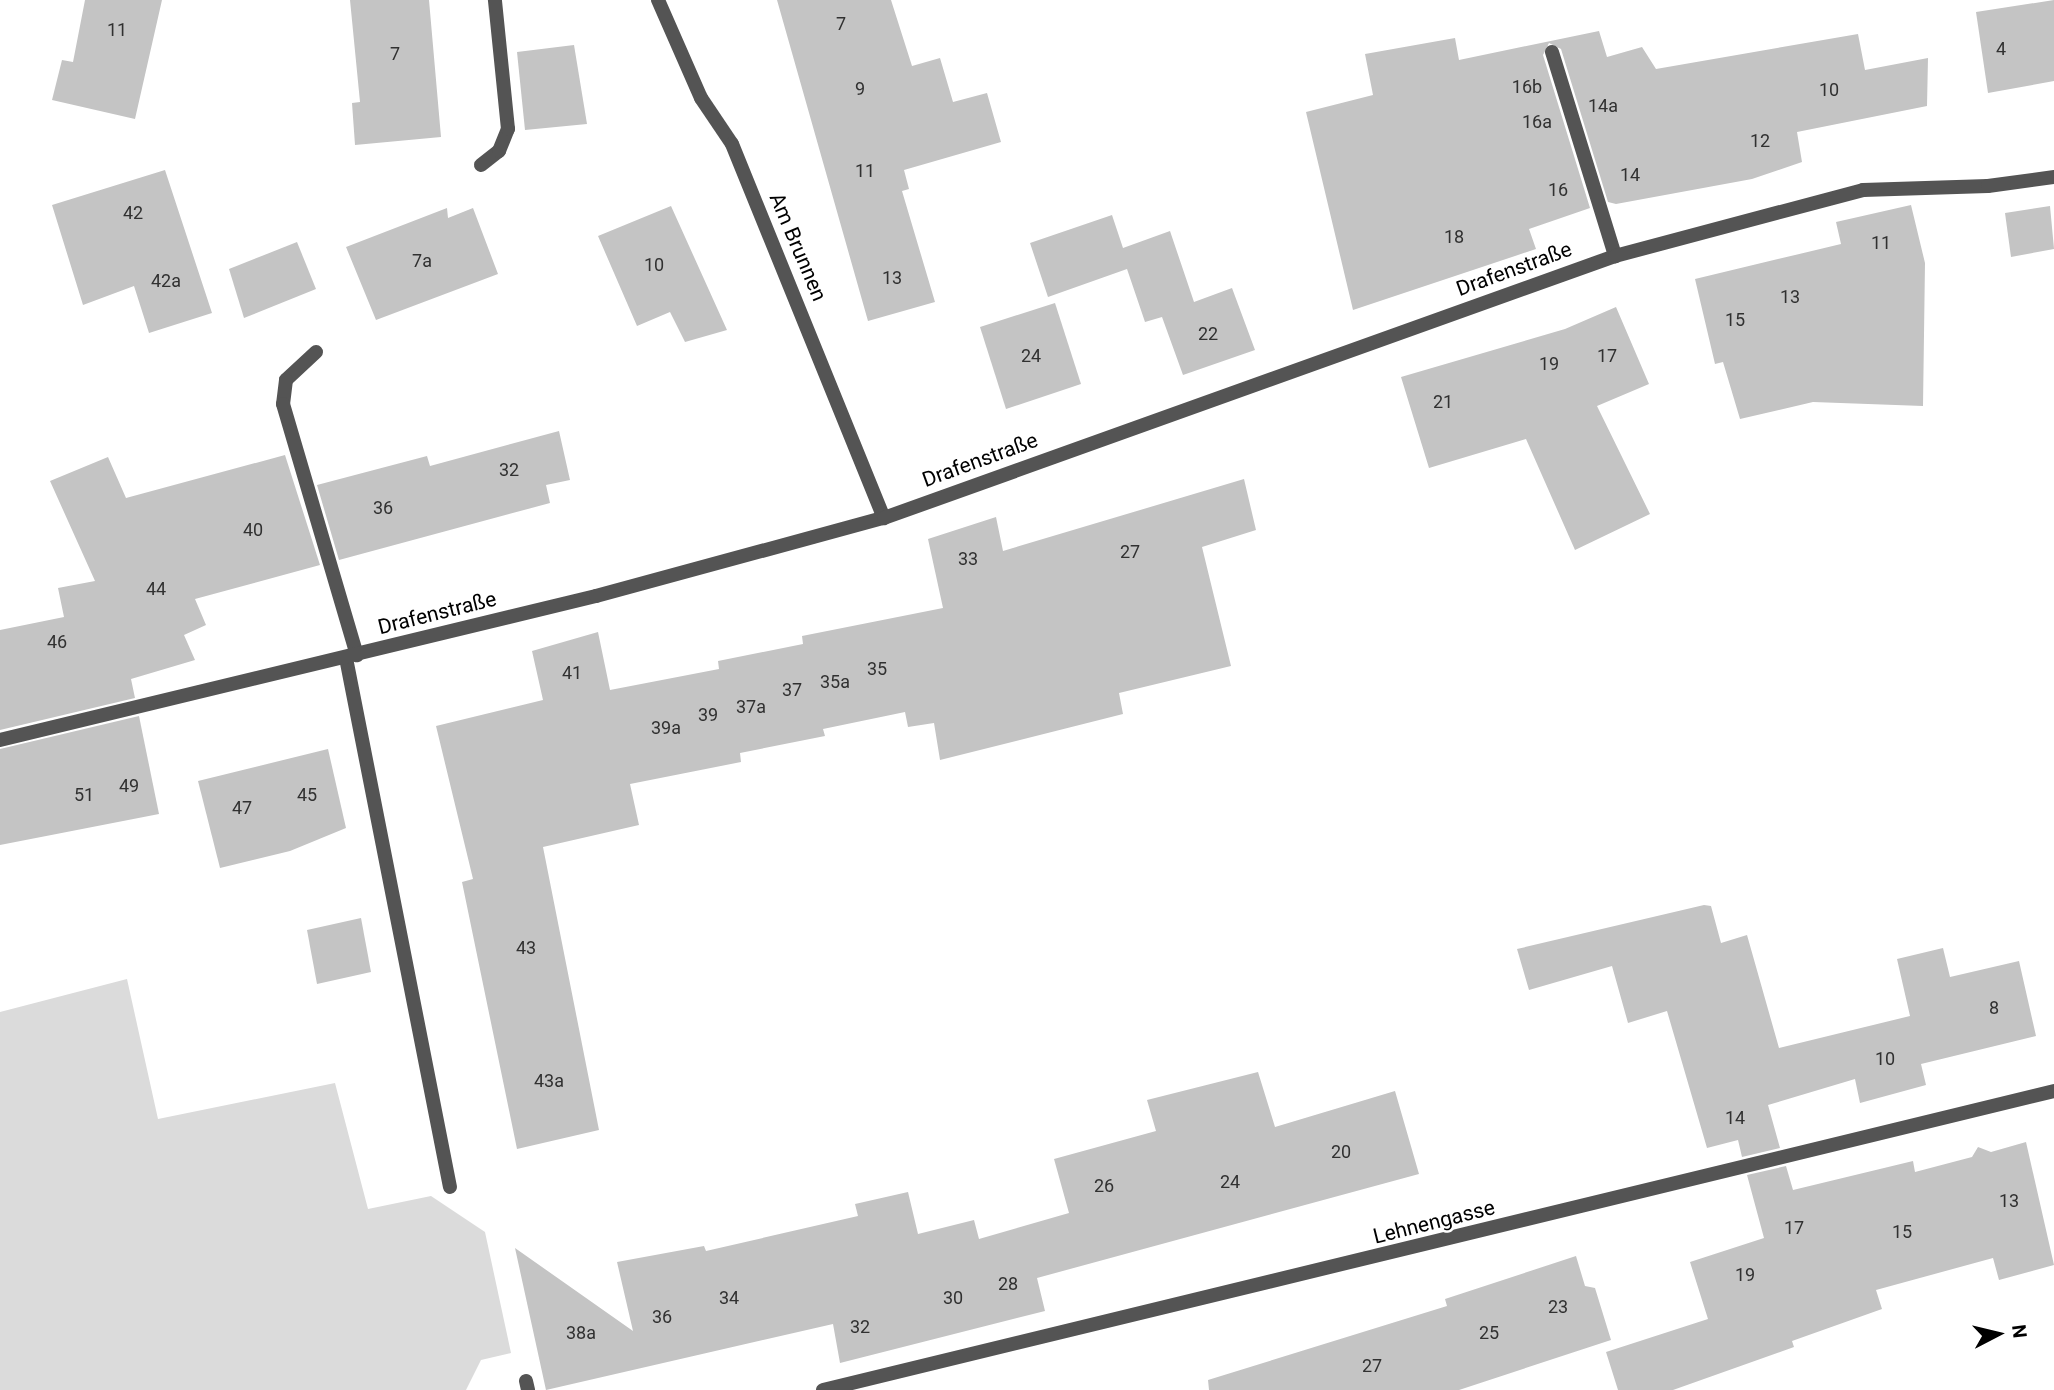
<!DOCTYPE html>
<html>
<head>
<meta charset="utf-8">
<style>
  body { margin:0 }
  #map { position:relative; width:2054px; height:1390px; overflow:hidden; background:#fff; font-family:Roboto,sans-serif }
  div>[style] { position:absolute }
  .green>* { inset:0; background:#dbdbdb }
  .building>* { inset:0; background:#c4c4c4 }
  .service>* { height:14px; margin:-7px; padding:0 7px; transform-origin:7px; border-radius:7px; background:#545454 }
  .minor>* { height:14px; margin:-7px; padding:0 7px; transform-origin:7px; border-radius:7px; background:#545454 }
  span { translate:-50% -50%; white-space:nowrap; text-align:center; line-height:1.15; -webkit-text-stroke:5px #fff; paint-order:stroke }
  .number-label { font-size:18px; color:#313131 }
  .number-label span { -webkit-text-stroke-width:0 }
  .street-label { font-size:21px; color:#000 }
  .north { position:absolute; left:1963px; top:1299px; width:70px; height:70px; -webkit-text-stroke:5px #fff; paint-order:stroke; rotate:83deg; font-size:19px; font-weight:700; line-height:28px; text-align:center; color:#000 }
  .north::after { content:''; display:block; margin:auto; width:24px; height:32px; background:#000; clip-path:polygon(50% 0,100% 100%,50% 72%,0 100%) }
</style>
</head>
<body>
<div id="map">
  <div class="green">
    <i style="clip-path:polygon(127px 979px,158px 1119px,335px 1083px,368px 1209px,431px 1196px,485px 1232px,511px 1353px,481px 1360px,466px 1390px,0 1390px,0 1012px)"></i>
  </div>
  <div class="building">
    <i style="clip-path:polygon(85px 0,162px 0,135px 119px,52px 100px,62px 60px,73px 62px)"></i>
    <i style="clip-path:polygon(350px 0,429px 0,441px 137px,355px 145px,352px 103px,360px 102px)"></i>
    <i style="clip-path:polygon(777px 0,891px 0,912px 66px,940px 58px,953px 102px,987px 93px,1001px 142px,904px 170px,909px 189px,902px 191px,935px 302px,868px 321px)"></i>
    <i style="clip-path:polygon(2054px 0,2054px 81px,1988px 93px,1976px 12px)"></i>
    <i style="clip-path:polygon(1599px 31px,1607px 57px,1642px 47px,1656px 69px,1858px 34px,1865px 70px,1928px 58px,1927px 106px,1797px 132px,1802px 162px,1752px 179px,1616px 204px,1608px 202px,1561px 49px,1549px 43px,1543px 55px,1590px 208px,1529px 229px,1536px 249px,1353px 310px,1306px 112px,1373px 95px,1365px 54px,1455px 38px,1459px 60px)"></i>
    <i style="clip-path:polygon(574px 45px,587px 124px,525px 130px,517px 52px)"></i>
    <i style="clip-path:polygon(165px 170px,212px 313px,149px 333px,134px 286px,83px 305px,52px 205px)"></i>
    <i style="clip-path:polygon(1911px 205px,1925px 263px,1923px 406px,1813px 402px,1740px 419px,1723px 362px,1715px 364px,1695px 279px,1841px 244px,1836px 222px)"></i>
    <i style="clip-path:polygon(671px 206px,727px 330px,685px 342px,670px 312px,637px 326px,598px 236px)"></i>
    <i style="clip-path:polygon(2050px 206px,2054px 249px,2011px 257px,2005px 213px)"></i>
    <i style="clip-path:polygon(447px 208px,448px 218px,473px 208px,498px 274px,376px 320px,346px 247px)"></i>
    <i style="clip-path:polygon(1112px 215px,1123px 248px,1170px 231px,1194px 302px,1232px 288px,1255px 350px,1183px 375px,1162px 317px,1145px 322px,1127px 269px,1048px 297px,1030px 243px)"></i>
    <i style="clip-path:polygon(297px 242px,316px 289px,244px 318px,229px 269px)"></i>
    <i style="clip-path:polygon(1055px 303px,1081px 384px,1006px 409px,980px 327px)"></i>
    <i style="clip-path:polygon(1616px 307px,1649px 384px,1597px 406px,1650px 514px,1575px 550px,1526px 439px,1429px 468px,1401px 377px,1565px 329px)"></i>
    <i style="clip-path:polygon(559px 431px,570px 480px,546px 485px,550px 503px,339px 560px,317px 485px,427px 456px,430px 466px)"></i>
    <i style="clip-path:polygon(285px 455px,320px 565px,195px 599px,206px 625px,184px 635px,195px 660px,131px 679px,135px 698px,0 730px,0 630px,64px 617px,58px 588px,95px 581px,50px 481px,108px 457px,126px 498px)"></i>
    <i style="clip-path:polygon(1244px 479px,1256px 530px,1202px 547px,1231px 666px,1119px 693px,1123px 714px,940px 760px,934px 723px,908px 727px,905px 712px,823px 729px,825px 736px,740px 753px,741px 762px,630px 784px,639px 825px,543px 847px,599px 1130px,517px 1149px,462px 882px,473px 879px,436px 726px,543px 700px,532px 651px,598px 632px,610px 690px,719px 669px,718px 661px,803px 644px,802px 636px,943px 608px,928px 539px,996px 517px,1003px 551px)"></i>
    <i style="clip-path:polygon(139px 716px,159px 814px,0 845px,0 749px)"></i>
    <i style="clip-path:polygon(328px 749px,346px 828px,290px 851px,220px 868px,198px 781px)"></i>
    <i style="clip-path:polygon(1704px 905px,1711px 906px,1721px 943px,1747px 935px,1779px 1048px,1910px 1016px,1897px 959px,1943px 948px,1950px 977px,2019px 961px,2036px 1036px,1921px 1064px,1926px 1085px,1860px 1103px,1855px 1079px,1768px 1105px,1780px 1148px,1742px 1157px,1738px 1140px,1707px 1148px,1667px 1011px,1628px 1023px,1612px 966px,1529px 990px,1517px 949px)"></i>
    <i style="clip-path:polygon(361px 918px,371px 972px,317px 984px,307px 930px)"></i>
    <i style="clip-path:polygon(1258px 1072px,1275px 1127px,1395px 1091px,1419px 1174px,1037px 1278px,1045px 1311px,840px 1363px,833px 1324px,546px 1390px,515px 1248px,633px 1331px,617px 1262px,704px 1246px,706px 1251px,858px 1216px,855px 1204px,908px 1192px,918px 1234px,974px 1220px,979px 1239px,1069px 1213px,1054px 1159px,1156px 1131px,1147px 1100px)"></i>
    <i style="clip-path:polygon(2026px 1142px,2054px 1265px,1999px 1280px,1993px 1258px,1876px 1290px,1882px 1309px,1792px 1341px,1794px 1347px,1673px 1390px,1618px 1390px,1606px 1352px,1708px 1319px,1690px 1262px,1764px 1238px,1747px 1175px,1786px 1166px,1793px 1190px,1913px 1161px,1915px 1172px,1972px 1157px,1978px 1147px,1991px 1152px)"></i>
    <i style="clip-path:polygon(1576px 1256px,1585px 1286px,1595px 1288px,1611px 1340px,1459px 1390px,1209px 1390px,1208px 1380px,1447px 1306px,1445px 1299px)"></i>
  </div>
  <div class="service">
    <i style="left:1552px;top:52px;width:214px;rotate:72.8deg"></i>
    <i style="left:481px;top:165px;width:23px;rotate:-38deg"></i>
    <i style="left:499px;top:151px;width:24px;rotate:-68deg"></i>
    <i style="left:508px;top:129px;width:130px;rotate:-95.8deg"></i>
    <i style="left:316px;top:352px;width:41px;rotate:137deg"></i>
    <i style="left:286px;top:380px;width:24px;rotate:97deg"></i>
    <i style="left:283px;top:404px;width:262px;rotate:73.6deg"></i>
    <i style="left:346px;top:658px;width:539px;rotate:78.88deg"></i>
  </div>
  <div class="minor">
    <i style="left:658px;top:0;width:107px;rotate:66.3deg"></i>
    <i style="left:701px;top:98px;width:55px;rotate:56deg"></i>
    <i style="left:732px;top:144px;width:404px;rotate:67.9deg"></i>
    <i style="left:0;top:740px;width:613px;rotate:-13.58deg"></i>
    <i style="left:596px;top:596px;width:298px;rotate:-15.2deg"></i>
    <i style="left:884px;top:518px;width:777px;rotate:-19.72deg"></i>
    <i style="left:1615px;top:256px;width:257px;rotate:-14.9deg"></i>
    <i style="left:1863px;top:190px;width:125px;rotate:-1.8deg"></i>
    <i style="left:1988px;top:186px;width:67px;rotate:-7.8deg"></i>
    <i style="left:526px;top:1381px;width:9px;rotate:77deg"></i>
    <i style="left:823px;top:1390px;width:1267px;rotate:-13.65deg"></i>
  </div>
  <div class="number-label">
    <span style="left:841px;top:24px">7</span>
    <span style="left:117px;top:30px">11</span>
    <span style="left:2001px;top:49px">4</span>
    <span style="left:395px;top:54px">7</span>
    <span style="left:1527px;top:87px">16b</span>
    <span style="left:860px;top:89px">9</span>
    <span style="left:1829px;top:90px">10</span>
    <span style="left:1603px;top:106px">14a</span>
    <span style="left:1537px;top:122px">16a</span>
    <span style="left:1760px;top:141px">12</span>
    <span style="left:865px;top:171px">11</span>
    <span style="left:1630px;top:175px">14</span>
    <span style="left:1558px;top:190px">16</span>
    <span style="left:133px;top:213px">42</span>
    <span style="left:1454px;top:237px">18</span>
    <span style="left:1881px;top:243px">11</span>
    <span style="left:422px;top:261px">7a</span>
    <span style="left:654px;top:265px">10</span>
    <span style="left:892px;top:278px">13</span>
    <span style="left:166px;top:281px">42a</span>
    <span style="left:1790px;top:297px">13</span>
    <span style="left:1735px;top:320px">15</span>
    <span style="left:1208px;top:334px">22</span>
    <span style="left:1031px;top:356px">24</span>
    <span style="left:1607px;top:356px">17</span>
    <span style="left:1549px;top:364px">19</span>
    <span style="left:1443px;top:402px">21</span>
    <span style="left:509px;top:470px">32</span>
    <span style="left:383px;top:508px">36</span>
    <span style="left:253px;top:530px">40</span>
    <span style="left:1130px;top:552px">27</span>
    <span style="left:968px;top:559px">33</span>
    <span style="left:156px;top:589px">44</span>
    <span style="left:57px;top:642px">46</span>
    <span style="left:877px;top:669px">35</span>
    <span style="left:572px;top:673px">41</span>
    <span style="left:835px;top:682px">35a</span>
    <span style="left:792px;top:690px">37</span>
    <span style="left:751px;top:707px">37a</span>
    <span style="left:708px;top:715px">39</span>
    <span style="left:666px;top:728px">39a</span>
    <span style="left:129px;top:786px">49</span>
    <span style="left:84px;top:795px">51</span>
    <span style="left:307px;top:795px">45</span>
    <span style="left:242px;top:808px">47</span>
    <span style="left:526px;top:948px">43</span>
    <span style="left:1994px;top:1008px">8</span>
    <span style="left:1885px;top:1059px">10</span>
    <span style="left:549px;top:1081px">43a</span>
    <span style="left:1735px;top:1118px">14</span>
    <span style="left:1341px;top:1152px">20</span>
    <span style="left:1230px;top:1182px">24</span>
    <span style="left:1104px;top:1186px">26</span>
    <span style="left:2009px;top:1201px">13</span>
    <span style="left:1794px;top:1228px">17</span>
    <span style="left:1902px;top:1232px">15</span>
    <span style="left:1745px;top:1275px">19</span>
    <span style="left:1008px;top:1284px">28</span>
    <span style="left:729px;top:1298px">34</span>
    <span style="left:953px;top:1298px">30</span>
    <span style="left:1558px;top:1307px">23</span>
    <span style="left:662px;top:1317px">36</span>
    <span style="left:860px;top:1327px">32</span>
    <span style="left:581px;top:1333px">38a</span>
    <span style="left:1489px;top:1333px">25</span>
    <span style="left:1372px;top:1366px">27</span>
  </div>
  <div class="street-label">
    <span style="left:798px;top:247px;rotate:67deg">Am Brunnen</span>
    <span style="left:1514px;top:269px;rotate:-20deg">Drafenstraße</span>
    <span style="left:980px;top:460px;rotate:-20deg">Drafenstraße</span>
    <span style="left:437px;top:613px;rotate:-14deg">Drafenstraße</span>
    <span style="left:1434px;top:1222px;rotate:-14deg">Lehnengasse</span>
  </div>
  <div class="north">N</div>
</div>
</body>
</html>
